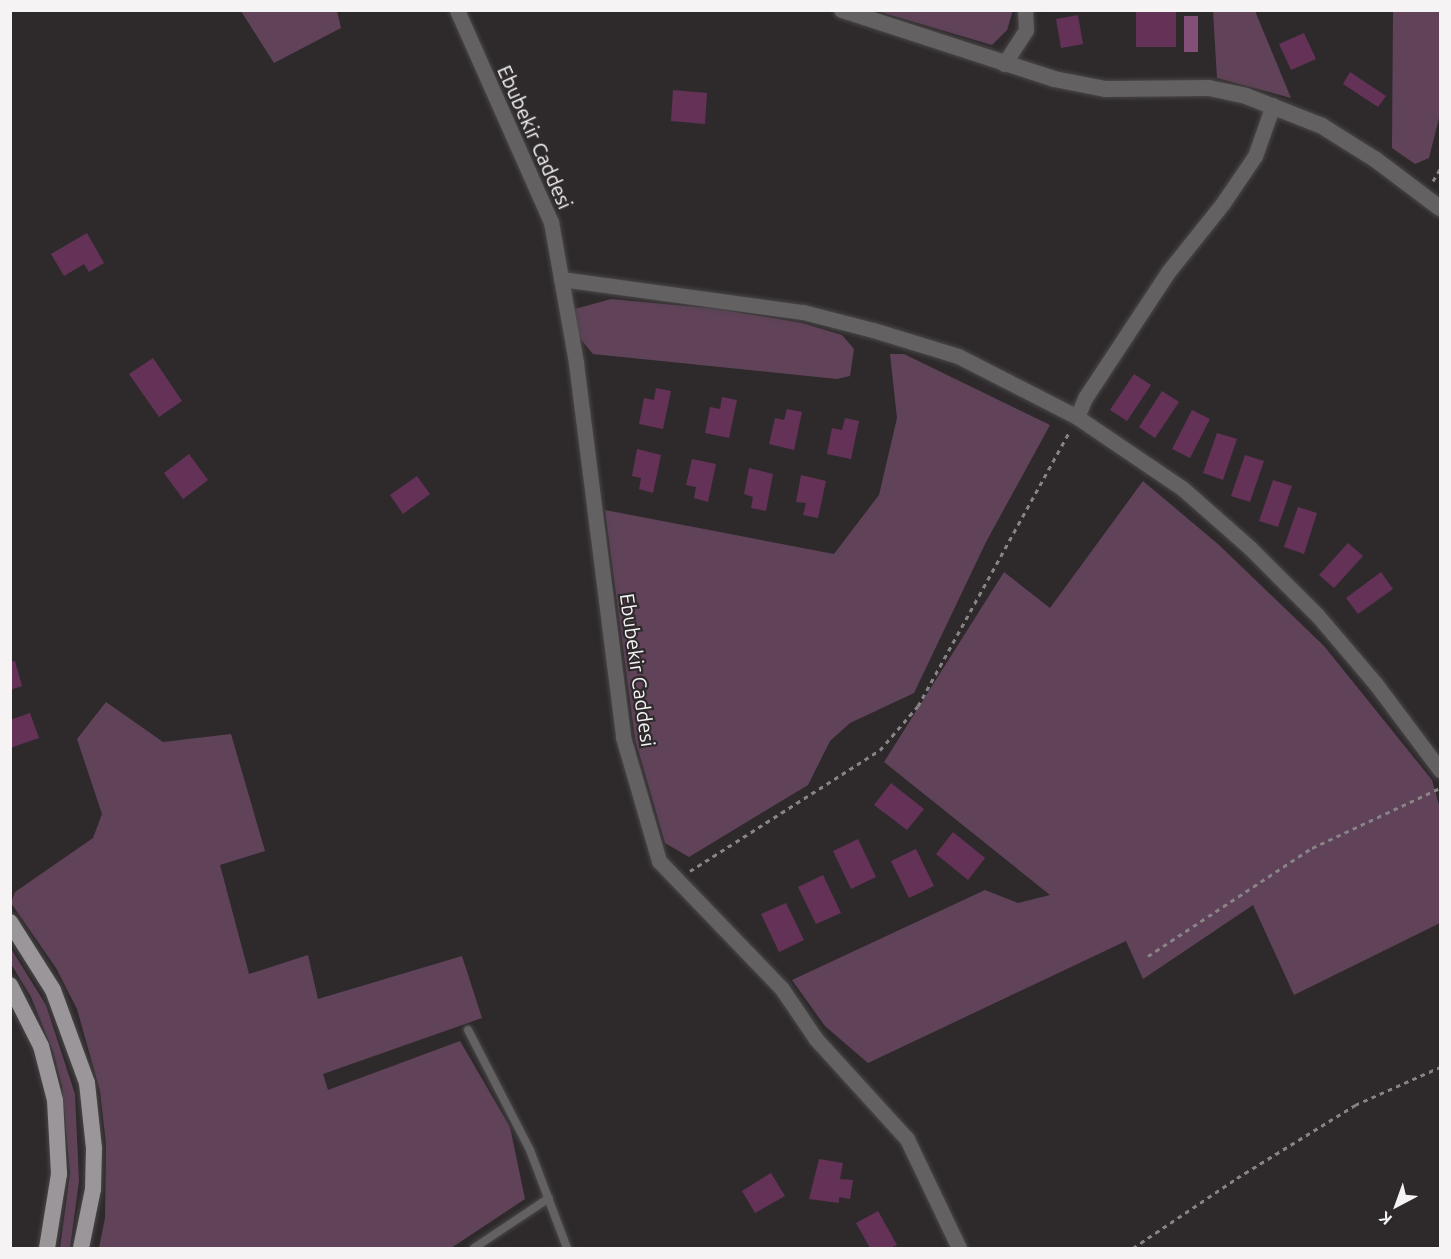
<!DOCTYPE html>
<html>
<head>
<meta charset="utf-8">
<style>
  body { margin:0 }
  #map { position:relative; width:1451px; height:1259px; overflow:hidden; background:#2e2a2c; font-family:Ubuntu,sans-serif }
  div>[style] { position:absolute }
  .green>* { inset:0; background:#614359 }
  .water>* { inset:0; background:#844f76 }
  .building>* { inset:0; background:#643257 }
  .path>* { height:3px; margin-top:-1.5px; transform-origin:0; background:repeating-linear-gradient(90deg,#888486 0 4.5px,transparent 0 9px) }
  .roads { filter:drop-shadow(0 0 2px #4a4648) drop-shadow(0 0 2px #4a4648) }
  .service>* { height:8px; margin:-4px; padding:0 4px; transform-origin:4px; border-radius:4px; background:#636162 }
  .minor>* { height:15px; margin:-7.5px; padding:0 7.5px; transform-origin:7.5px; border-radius:7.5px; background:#636162 }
  .tertiary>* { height:16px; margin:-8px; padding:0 8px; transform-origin:8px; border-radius:8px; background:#636162 }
  .primary>* { height:16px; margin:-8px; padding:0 8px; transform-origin:8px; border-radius:8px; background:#9a9699 }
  span { translate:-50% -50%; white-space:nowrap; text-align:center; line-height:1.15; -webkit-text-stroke:4.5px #2e2a2c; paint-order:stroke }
  .street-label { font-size:20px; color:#f6f3f5 }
  .frame { position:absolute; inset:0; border:12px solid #f6f3f5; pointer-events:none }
  .north { position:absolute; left:1367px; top:1175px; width:60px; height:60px; -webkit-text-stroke:4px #2e2a2c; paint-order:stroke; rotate:221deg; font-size:16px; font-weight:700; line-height:24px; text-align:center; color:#f6f3f5 }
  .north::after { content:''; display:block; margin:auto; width:21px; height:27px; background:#f6f3f5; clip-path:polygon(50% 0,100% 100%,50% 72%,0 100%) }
</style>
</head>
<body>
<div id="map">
  <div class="green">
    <i style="clip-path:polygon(1013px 10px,1007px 30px,992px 45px,877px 11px)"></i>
    <i style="clip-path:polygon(241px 11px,337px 11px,341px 28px,274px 63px)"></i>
    <i style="clip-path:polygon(1213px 11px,1255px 11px,1291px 98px,1217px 78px)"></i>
    <i style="clip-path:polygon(1393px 11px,1440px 11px,1440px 114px,1429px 158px,1415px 164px,1392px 148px)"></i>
    <i style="clip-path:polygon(611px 299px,718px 309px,802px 323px,842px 335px,854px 349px,850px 376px,837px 379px,593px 354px,578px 336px,575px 309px)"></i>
    <i style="clip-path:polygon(890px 354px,904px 354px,1050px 425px,986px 542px,914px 693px,850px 723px,830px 741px,808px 785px,689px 857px,665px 843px,635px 739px,605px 510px,834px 554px,879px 495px,897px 418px)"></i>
    <i style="clip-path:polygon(1143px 481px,1219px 545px,1324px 646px,1432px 780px,1440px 809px,1440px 923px,1294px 995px,1253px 905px,1143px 979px,1126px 941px,868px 1063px,825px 1026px,792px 980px,985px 890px,1018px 903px,1050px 895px,884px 762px,1004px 572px,1050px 608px)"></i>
    <i style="clip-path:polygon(106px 702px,163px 742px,231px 734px,265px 851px,220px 865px,249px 974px,308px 955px,318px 999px,462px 956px,482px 1018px,323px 1074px,328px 1090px,460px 1041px,510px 1127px,525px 1199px,451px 1248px,99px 1248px,105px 1218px,106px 1144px,100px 1091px,77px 1009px,56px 968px,11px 903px,15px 892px,93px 838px,102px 814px,77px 739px)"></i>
    <i style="clip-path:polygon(10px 947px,46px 1005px,75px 1094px,79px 1181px,70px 1248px,60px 1248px,70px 1173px,62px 1086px,53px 1051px,31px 997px,11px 964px)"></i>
  </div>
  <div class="water">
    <i style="clip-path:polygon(1184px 16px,1198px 16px,1198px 52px,1184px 52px)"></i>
  </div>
  <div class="building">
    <i style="clip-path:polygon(1136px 10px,1176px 10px,1176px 47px,1136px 47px)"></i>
    <i style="clip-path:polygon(1078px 15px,1083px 44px,1061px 48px,1056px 19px)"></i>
    <i style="clip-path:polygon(1304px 33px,1316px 59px,1291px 70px,1279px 44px)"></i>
    <i style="clip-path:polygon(1350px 72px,1386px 96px,1378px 107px,1343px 84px)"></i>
    <i style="clip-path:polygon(673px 90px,707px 93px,705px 124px,671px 121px)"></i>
    <i style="clip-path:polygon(87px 233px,104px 263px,89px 272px,84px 264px,64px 276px,51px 254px)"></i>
    <i style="clip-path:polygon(153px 358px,182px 401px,159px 417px,129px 374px)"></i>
    <i style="clip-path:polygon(1134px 374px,1151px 385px,1127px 421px,1110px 410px)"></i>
    <i style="clip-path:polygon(656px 388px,671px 391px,663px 429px,639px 424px,644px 398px,654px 400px)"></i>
    <i style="clip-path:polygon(1162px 391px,1179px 402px,1155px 438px,1139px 427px)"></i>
    <i style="clip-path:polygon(722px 397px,737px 400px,729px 438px,705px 433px,710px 407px,720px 409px)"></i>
    <i style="clip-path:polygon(787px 409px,802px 412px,794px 450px,769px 444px,775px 418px,784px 420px)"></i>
    <i style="clip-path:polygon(1192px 410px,1210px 419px,1190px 458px,1172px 449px)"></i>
    <i style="clip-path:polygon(845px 418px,859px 421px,851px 459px,827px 454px,832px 428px,842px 430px)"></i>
    <i style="clip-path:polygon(1217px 433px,1237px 439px,1223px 480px,1203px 473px)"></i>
    <i style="clip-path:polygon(637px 449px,661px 455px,653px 493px,639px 489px,641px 478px,632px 476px)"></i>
    <i style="clip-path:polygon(189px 454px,208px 480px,183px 499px,164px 473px)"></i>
    <i style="clip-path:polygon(1245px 455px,1264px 461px,1250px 502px,1231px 496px)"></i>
    <i style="clip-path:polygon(692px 459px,716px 464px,708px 502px,694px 498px,696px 487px,686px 485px)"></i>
    <i style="clip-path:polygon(749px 468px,773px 474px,766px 511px,751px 508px,753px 497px,744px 494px)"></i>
    <i style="clip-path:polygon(801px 475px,826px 481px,818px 518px,803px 515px,806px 503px,796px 502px)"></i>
    <i style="clip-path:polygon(417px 476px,430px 494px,403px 514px,390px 495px)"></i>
    <i style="clip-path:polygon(1273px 480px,1292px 486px,1278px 527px,1259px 521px)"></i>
    <i style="clip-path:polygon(1298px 507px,1317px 513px,1304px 554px,1284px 547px)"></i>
    <i style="clip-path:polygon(1348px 543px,1363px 556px,1334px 588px,1319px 575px)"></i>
    <i style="clip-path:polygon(1381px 572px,1393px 589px,1358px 614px,1346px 598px)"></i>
    <i style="clip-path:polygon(15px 661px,22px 686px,10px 690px,10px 662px)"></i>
    <i style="clip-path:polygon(30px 713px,39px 738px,10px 748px,10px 720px)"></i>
    <i style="clip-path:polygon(891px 783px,924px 809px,907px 830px,874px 805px)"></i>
    <i style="clip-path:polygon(953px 832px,985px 858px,968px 880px,936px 854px)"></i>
    <i style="clip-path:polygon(858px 839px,876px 877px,851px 889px,833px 851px)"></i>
    <i style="clip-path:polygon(916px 849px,934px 886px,909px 898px,891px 861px)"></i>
    <i style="clip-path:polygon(823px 875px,841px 913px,816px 924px,798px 887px)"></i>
    <i style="clip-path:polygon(786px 903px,804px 940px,779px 952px,761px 914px)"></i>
    <i style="clip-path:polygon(819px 1159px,843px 1163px,840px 1179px,853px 1180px,850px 1199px,839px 1197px,839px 1203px,809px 1199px)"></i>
    <i style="clip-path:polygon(771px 1173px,785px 1196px,755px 1213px,742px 1191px)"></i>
    <i style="clip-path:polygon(878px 1211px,897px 1245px,890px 1248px,870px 1248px,856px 1223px)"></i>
  </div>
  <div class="path">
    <i style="left:1433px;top:181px;width:14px;rotate:-60deg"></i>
    <i style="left:690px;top:871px;width:225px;rotate:-32.5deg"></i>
    <i style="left:880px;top:750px;width:58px;rotate:-49.2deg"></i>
    <i style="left:918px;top:706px;width:313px;rotate:-61.1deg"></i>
    <i style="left:1148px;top:956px;width:196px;rotate:-33.4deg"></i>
    <i style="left:1312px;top:848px;width:141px;rotate:-25.1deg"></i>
    <i style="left:1133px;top:1248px;width:125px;rotate:-33.9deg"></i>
    <i style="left:1237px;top:1178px;width:139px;rotate:-31.7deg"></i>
    <i style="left:1355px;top:1105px;width:93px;rotate:-24.1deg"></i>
  </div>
  <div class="roads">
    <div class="service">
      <i style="left:468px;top:1030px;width:135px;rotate:62.7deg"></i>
      <i style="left:530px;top:1150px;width:105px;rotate:69.3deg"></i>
      <i style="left:474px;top:1248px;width:90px;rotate:-33.7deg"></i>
    </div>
    <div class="minor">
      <i style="left:457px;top:10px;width:232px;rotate:66.1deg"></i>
      <i style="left:551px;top:222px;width:143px;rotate:79.9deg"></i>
      <i style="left:576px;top:363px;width:377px;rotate:82.8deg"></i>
      <i style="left:623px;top:737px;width:129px;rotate:73.8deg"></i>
      <i style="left:659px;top:861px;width:178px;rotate:46.1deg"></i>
      <i style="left:782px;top:989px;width:60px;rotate:55.8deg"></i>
      <i style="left:816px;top:1039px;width:135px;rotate:47.7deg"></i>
      <i style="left:907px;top:1139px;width:121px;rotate:64.5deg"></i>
      <i style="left:1004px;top:64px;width:40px;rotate:-57.1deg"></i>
      <i style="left:1026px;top:30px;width:20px;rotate:-93deg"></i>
      <i style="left:561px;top:279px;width:244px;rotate:7.8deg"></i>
      <i style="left:803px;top:312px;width:72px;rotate:14.4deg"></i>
      <i style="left:873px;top:330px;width:89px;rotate:17deg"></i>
      <i style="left:958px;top:356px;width:134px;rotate:27.1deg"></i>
      <i style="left:1077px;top:417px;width:127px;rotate:34.1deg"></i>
      <i style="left:1182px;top:488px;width:91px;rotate:41.4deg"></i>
      <i style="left:1250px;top:548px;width:96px;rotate:45deg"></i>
      <i style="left:1318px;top:616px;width:88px;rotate:49.6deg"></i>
      <i style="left:1375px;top:683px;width:109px;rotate:53.2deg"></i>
      <i style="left:1077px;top:417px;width:21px;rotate:-67deg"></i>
      <i style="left:1085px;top:398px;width:151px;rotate:-56.6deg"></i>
      <i style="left:1168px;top:272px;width:88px;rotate:-51.4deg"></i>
      <i style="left:1223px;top:203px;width:57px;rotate:-55.8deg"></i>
      <i style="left:1255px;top:156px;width:54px;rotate:-70.6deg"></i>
    </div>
    <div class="tertiary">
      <i style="left:842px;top:10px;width:223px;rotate:18deg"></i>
      <i style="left:1054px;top:79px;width:53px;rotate:10.9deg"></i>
      <i style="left:1106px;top:89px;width:103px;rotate:-0.6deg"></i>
      <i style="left:1209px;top:88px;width:38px;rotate:12deg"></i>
      <i style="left:1246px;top:96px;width:82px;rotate:21.5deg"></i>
      <i style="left:1322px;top:126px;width:64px;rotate:32.2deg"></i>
      <i style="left:1376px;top:160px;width:80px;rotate:36.9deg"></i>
    </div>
    <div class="primary">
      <i style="left:10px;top:922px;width:80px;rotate:57.7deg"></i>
      <i style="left:53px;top:990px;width:99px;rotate:69.9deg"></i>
      <i style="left:87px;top:1083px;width:65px;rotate:83.9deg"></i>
      <i style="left:94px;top:1148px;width:41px;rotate:91.4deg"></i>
      <i style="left:93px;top:1189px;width:60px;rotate:101.5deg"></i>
      <i style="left:10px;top:985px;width:68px;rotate:63.1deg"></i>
      <i style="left:41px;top:1046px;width:56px;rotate:75.5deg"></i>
      <i style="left:55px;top:1100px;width:74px;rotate:86.9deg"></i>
      <i style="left:59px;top:1174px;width:75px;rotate:99.2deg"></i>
    </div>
  </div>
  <div class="street-label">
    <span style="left:535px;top:137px;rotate:66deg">Ebubekir Caddesi</span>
    <span style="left:638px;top:670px;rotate:82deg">Ebubekir Caddesi</span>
  </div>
  <div class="frame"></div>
  <div class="north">K</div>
</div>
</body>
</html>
